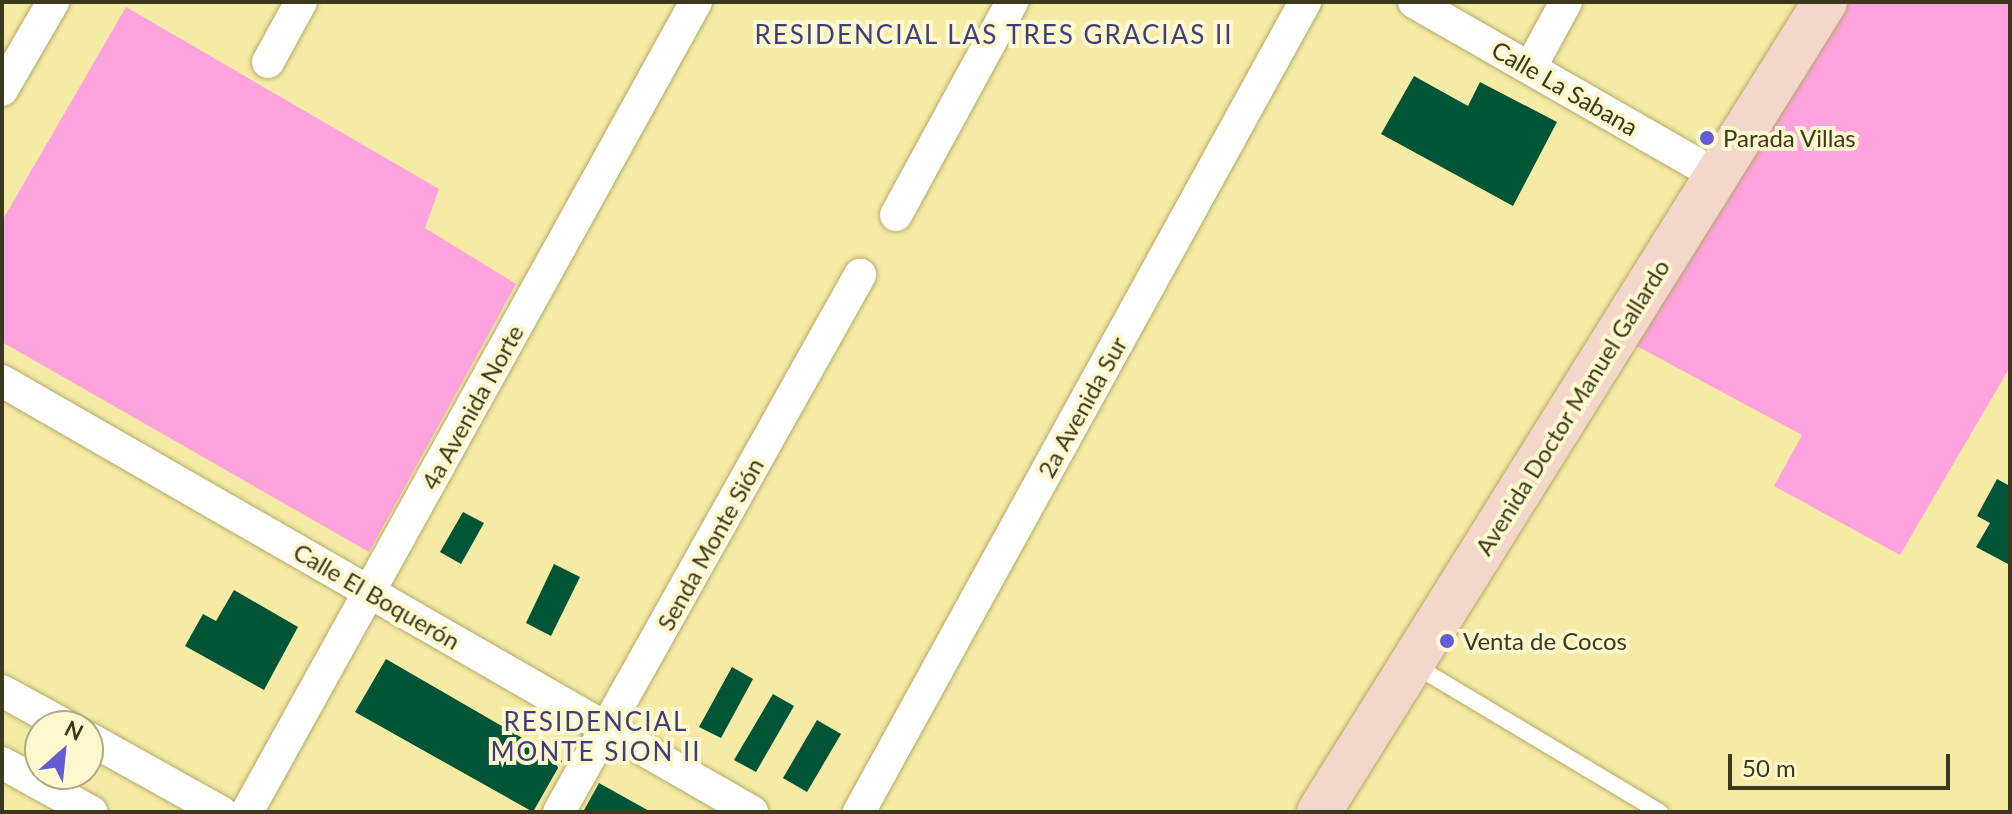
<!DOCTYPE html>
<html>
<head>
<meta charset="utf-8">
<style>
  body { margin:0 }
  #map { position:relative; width:2012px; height:814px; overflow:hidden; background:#f5eba5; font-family:Lato,sans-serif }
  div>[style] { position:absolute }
  .green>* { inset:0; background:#fea3de }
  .building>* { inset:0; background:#005537 }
  .roads { filter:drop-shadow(0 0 2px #b5ab67) drop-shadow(0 0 2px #b5ab67) }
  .lane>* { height:16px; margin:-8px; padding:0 8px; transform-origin:8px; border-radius:8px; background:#fff }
  .street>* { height:32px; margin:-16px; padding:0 16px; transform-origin:16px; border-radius:16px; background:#fff }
  .secondary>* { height:44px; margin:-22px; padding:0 22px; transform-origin:22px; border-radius:22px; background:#f4d7cb }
  .dots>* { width:22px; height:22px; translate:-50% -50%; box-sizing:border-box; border:4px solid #fdf8ce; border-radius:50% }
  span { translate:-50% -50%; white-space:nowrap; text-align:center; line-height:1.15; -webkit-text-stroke:8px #fdf8ce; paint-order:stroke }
  .street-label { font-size:24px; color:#3c381b }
  .poi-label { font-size:24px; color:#3c381b }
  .left { translate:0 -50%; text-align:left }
  .neighbourhood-label { font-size:26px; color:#3f3e7b; letter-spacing:2px }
  .frame { position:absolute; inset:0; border:4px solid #3c381b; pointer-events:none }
  .north { position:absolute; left:24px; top:710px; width:80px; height:80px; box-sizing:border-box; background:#fdf8ce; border:2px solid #b0ab86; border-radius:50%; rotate:27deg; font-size:22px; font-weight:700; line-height:32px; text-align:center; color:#3c381b }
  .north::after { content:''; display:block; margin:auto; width:28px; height:36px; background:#635cd5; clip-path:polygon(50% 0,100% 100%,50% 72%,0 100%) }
  .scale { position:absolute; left:1728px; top:754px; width:222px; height:36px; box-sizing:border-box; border:4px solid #3c381b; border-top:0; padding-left:10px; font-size:24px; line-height:28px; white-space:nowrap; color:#3c381b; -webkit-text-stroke:6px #fdf8ce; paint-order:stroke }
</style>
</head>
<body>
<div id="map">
  <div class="green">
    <i style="clip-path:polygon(1848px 2px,2010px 2px,2010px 367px,1900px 555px,1774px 486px,1802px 435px,1633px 344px)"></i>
    <i style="clip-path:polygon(126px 7px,439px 189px,425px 228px,516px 284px,369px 552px,2px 342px,2px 221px)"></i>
  </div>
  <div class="building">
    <i style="clip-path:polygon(1414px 76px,1468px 106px,1480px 82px,1557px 122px,1513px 206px,1381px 134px)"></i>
    <i style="clip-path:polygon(1997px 479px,2010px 486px,2010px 565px,1976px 547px,1990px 523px,1977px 516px)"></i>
    <i style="clip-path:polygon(463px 512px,484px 523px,461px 564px,440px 552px)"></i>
    <i style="clip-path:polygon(554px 564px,580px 577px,551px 636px,526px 623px)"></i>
    <i style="clip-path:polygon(234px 590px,298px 627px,264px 690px,185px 646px,203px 614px,216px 621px)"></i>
    <i style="clip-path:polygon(386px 659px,562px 761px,533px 812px,355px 712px)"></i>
    <i style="clip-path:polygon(732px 667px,753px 679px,721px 738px,699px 727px)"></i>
    <i style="clip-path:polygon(773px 694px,794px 706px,756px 772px,734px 760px)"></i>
    <i style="clip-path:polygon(817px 720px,841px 734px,807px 792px,783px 778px)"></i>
    <i style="clip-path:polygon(599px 783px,651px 812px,583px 812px)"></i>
  </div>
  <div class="roads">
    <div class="lane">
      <i style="left:1414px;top:665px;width:287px;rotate:30.9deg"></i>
    </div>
    <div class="street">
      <i style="left:1414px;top:2px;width:348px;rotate:29.8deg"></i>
      <i style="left:268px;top:62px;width:68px;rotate:-61.2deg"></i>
      <i style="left:1530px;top:68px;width:75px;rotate:-61.4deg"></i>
      <i style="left:2px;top:90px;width:102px;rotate:-59.9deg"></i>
      <i style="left:896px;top:215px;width:243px;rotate:-61.4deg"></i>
      <i style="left:2px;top:381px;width:865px;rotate:29.88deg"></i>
      <i style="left:2px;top:691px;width:73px;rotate:28.7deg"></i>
      <i style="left:88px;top:738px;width:152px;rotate:29.1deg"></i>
      <i style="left:2px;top:763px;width:102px;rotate:28.8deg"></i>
      <i style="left:247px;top:812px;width:926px;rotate:-61deg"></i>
      <i style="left:559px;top:812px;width:616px;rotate:-60.73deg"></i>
      <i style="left:859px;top:812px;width:925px;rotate:-61.16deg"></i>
    </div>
    <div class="secondary">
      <i style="left:1319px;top:812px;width:955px;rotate:-58.01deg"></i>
    </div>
  </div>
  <div class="dots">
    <i style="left:1707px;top:138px;background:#635cd5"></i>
    <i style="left:1447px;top:641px;background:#635cd5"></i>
  </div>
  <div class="street-label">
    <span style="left:1565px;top:88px;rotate:30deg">Calle La Sabana</span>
    <span style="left:472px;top:407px;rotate:-61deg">4a Avenida Norte</span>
    <span style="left:1082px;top:407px;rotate:-61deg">2a Avenida Sur</span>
    <span style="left:1572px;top:407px;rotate:-58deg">Avenida Doctor Manuel Gallardo</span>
    <span style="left:710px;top:544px;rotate:-61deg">Senda Monte Sión</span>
    <span style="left:377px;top:596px;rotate:30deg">Calle El Boquerón</span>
  </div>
  <div class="poi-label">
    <span class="left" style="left:1723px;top:138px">Parada Villas</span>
    <span class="left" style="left:1463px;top:641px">Venta de Cocos</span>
  </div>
  <div class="neighbourhood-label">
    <span style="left:994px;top:35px">RESIDENCIAL LAS TRES GRACIAS II</span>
    <span style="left:596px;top:737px">RESIDENCIAL<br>MONTE SION II</span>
  </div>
  <div class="frame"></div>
  <div class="north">N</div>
  <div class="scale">50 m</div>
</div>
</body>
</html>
